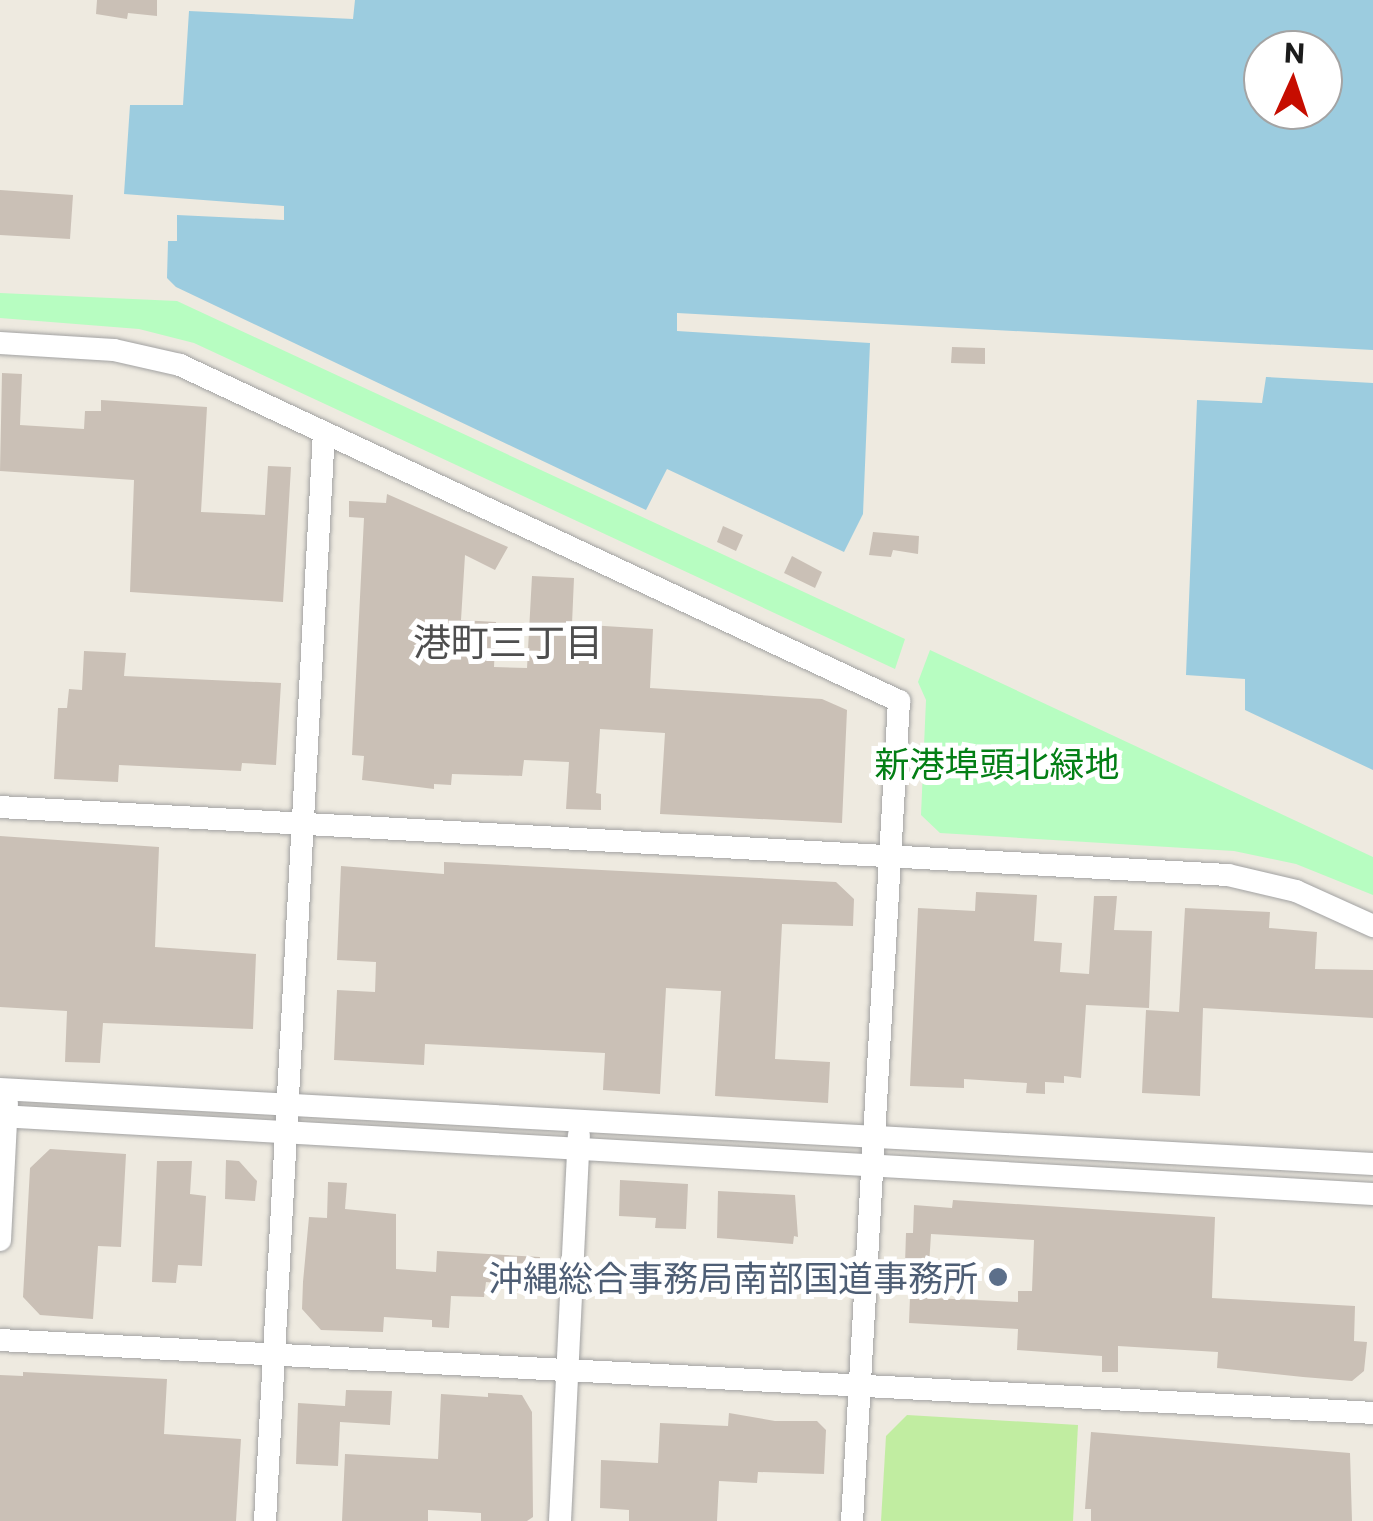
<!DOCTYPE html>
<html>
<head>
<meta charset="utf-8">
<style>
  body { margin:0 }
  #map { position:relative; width:1373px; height:1521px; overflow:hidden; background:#eeeae0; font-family:Commissioner,"Noto Sans JP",sans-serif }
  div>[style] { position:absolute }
  .grass>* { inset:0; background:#c1eda1 }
  .park>* { inset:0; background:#b7fdc1 }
  .water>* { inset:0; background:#9cccdf }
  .building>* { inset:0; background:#cac0b6 }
  .roads { filter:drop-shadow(0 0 2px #a2a2a2) drop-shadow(0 0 2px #a2a2a2) }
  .tertiary>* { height:22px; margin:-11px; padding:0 11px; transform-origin:11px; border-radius:11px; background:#fff }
  .dots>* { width:28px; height:28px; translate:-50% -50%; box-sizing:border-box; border:5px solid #fff; border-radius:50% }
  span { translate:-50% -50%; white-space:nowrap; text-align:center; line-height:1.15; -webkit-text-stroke:10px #fff; paint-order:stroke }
  .park-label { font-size:35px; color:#047f16 }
  .service-label { font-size:35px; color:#4e5e75 }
  .right { translate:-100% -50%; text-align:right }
  .neighbourhood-label { font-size:38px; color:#4e4e4e }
  .north { position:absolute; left:1243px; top:30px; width:100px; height:100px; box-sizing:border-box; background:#fff; border:2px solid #a4a4a4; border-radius:50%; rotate:3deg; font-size:28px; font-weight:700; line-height:40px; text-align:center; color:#1b1b1b }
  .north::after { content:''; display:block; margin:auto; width:35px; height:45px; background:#c60d00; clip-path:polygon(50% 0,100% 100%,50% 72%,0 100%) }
</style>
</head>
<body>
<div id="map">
  <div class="grass">
    <i style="clip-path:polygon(907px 1415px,1078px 1425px,1073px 1521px,881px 1521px,886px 1436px)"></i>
  </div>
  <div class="park">
    <i style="clip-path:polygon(0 293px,177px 301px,905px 639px,895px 669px,194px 343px,139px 329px,0 318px)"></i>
    <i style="clip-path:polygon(930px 650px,1373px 857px,1373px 895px,1296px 864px,1234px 851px,940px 833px,921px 815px,926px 700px,918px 682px)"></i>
  </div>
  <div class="water">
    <i style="clip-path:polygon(evenodd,355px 0,1373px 0,1373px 350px,677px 313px,677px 331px,870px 343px,863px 514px,844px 552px,667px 469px,646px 510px,176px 287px,167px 278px,168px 241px,177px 241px,177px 215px,284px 220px,284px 206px,124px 194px,130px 105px,183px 105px,189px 11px,353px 19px,355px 0,1323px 50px,1323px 110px,1263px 110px,1263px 50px,1323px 50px)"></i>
    <i style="clip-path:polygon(1266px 377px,1373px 383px,1373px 770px,1245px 710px,1245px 679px,1186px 675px,1197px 400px,1262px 403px)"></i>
  </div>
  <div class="building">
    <i style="clip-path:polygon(97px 0,157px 0,157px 16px,128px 13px,127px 19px,96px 14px)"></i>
    <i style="clip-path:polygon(0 190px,73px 195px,70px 239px,0 235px)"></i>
    <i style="clip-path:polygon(952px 347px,985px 348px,985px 364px,951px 363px)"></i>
    <i style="clip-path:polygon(2px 373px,22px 374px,20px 425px,84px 429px,85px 411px,101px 411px,101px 400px,207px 407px,201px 512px,265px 515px,268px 466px,291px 467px,283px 602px,130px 592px,134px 480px,0 471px)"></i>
    <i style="clip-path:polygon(387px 494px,508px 547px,495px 570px,465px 555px,461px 620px,496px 622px,494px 667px,527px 668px,532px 576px,574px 578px,572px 624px,653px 629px,650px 688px,822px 699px,847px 710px,842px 823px,660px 814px,665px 733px,600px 729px,596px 793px,601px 794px,601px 810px,566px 809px,569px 762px,524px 760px,522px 776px,452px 774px,451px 785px,434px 784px,434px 789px,362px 780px,364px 756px,352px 755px,364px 518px,349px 517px,349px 501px,386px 503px)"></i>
    <i style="clip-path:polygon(723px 526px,743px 535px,736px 551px,717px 542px)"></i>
    <i style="clip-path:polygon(873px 532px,919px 536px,918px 554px,893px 550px,891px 557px,869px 555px)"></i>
    <i style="clip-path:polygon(792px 556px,822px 572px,815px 588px,784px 573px)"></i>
    <i style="clip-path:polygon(84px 651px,126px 653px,124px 676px,281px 683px,276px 765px,242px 763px,241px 771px,119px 765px,118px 782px,54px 779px,58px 708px,67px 708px,69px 689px,82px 690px)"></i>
    <i style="clip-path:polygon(0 836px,159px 847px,155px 947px,256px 954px,253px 1029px,103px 1023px,100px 1063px,65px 1062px,67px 1011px,0 1007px)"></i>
    <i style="clip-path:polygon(444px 862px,836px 882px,854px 899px,853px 926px,782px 924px,775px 1059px,830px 1062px,828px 1103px,715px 1096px,721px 991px,666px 988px,660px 1094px,603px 1090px,605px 1053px,425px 1044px,424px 1065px,334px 1060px,337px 990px,375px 992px,376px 962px,337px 960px,341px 866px,444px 874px)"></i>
    <i style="clip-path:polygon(976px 892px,1037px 895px,1034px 941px,1062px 943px,1060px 972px,1089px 974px,1094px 896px,1117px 896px,1114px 930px,1152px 931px,1149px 1008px,1086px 1005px,1081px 1078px,1064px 1076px,1064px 1083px,1045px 1082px,1045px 1094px,1026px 1093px,1027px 1083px,964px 1079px,964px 1088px,910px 1086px,918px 908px,975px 911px)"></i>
    <i style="clip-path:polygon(1185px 908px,1270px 912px,1269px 928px,1317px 932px,1315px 969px,1373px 970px,1373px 1018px,1203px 1008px,1200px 1096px,1142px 1093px,1146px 1010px,1179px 1012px)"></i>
    <i style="clip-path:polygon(50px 1149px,126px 1154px,121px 1247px,98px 1246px,93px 1319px,40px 1315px,23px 1297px,30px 1168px)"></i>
    <i style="clip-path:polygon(226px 1160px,239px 1161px,257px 1181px,255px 1201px,225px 1199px)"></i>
    <i style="clip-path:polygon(157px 1161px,192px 1161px,190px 1194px,206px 1196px,202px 1266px,178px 1265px,176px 1283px,152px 1282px)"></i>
    <i style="clip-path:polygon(620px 1180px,688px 1184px,686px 1229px,655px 1228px,656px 1218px,619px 1216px)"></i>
    <i style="clip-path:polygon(328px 1182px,347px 1183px,345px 1209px,396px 1214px,396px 1269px,436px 1272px,437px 1251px,540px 1257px,538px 1287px,486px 1282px,484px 1297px,451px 1296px,449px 1328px,432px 1327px,432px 1320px,384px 1317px,383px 1332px,321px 1330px,302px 1309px,303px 1282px,309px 1217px,327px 1218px)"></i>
    <i style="clip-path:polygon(718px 1191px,795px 1195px,798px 1237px,794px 1236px,793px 1244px,717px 1238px)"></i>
    <i style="clip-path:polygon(953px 1200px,1215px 1217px,1212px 1298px,1355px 1306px,1354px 1341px,1367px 1342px,1364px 1371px,1352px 1381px,1303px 1377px,1217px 1368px,1218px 1352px,1118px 1346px,1118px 1372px,1102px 1372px,1102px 1356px,1017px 1350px,1018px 1329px,909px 1323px,910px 1297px,1018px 1302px,1018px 1291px,1032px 1291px,1034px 1240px,931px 1234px,929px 1266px,905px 1264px,906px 1233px,913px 1233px,914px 1205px,952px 1208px)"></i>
    <i style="clip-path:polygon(23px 1372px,167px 1379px,164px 1434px,241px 1439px,236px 1521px,0 1521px,0 1375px,23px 1376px)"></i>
    <i style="clip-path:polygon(346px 1390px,392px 1391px,390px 1425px,340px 1422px,338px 1466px,296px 1464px,298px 1403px,345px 1406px)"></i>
    <i style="clip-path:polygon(488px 1393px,522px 1395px,532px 1412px,533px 1517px,527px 1521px,481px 1521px,481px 1513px,428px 1510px,428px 1521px,342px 1521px,345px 1454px,438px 1459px,441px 1394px,488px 1397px)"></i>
    <i style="clip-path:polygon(729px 1413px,775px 1421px,817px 1421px,826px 1430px,824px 1474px,758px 1472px,757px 1483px,719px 1481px,717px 1521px,629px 1521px,629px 1510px,600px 1508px,601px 1460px,658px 1463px,660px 1423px,728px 1426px)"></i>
    <i style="clip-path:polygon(1091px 1432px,1350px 1453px,1352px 1521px,1091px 1521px,1091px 1509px,1085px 1509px)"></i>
  </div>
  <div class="roads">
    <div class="tertiary">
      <i style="left:0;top:343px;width:114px;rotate:3.5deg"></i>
      <i style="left:114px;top:350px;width:68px;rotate:12.8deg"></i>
      <i style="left:180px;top:365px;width:794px;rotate:25.05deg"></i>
      <i style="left:899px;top:701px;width:821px;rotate:93.28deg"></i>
      <i style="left:0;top:807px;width:1230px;rotate:3.17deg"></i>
      <i style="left:1228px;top:875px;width:70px;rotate:13.2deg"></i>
      <i style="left:1296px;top:891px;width:85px;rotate:24.4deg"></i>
      <i style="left:0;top:1089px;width:1375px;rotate:3.13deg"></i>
      <i style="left:0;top:1116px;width:1375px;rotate:3.25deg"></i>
      <i style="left:0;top:1240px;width:137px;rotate:-87.1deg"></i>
      <i style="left:0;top:1340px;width:1375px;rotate:3.04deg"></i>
      <i style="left:265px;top:1521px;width:1090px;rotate:-86.9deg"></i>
      <i style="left:560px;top:1521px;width:386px;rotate:-87.2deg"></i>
    </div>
  </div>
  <div class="dots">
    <i style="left:998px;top:1277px;background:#5c6f8a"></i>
  </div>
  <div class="park-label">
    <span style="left:997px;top:763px">新港埠頭北緑地</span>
  </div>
  <div class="service-label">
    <span class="right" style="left:978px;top:1277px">沖縄総合事務局南部国道事務所</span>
  </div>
  <div class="neighbourhood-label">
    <span style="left:508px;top:641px">港町三丁目</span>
  </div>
  <div class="north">N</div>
</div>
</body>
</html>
